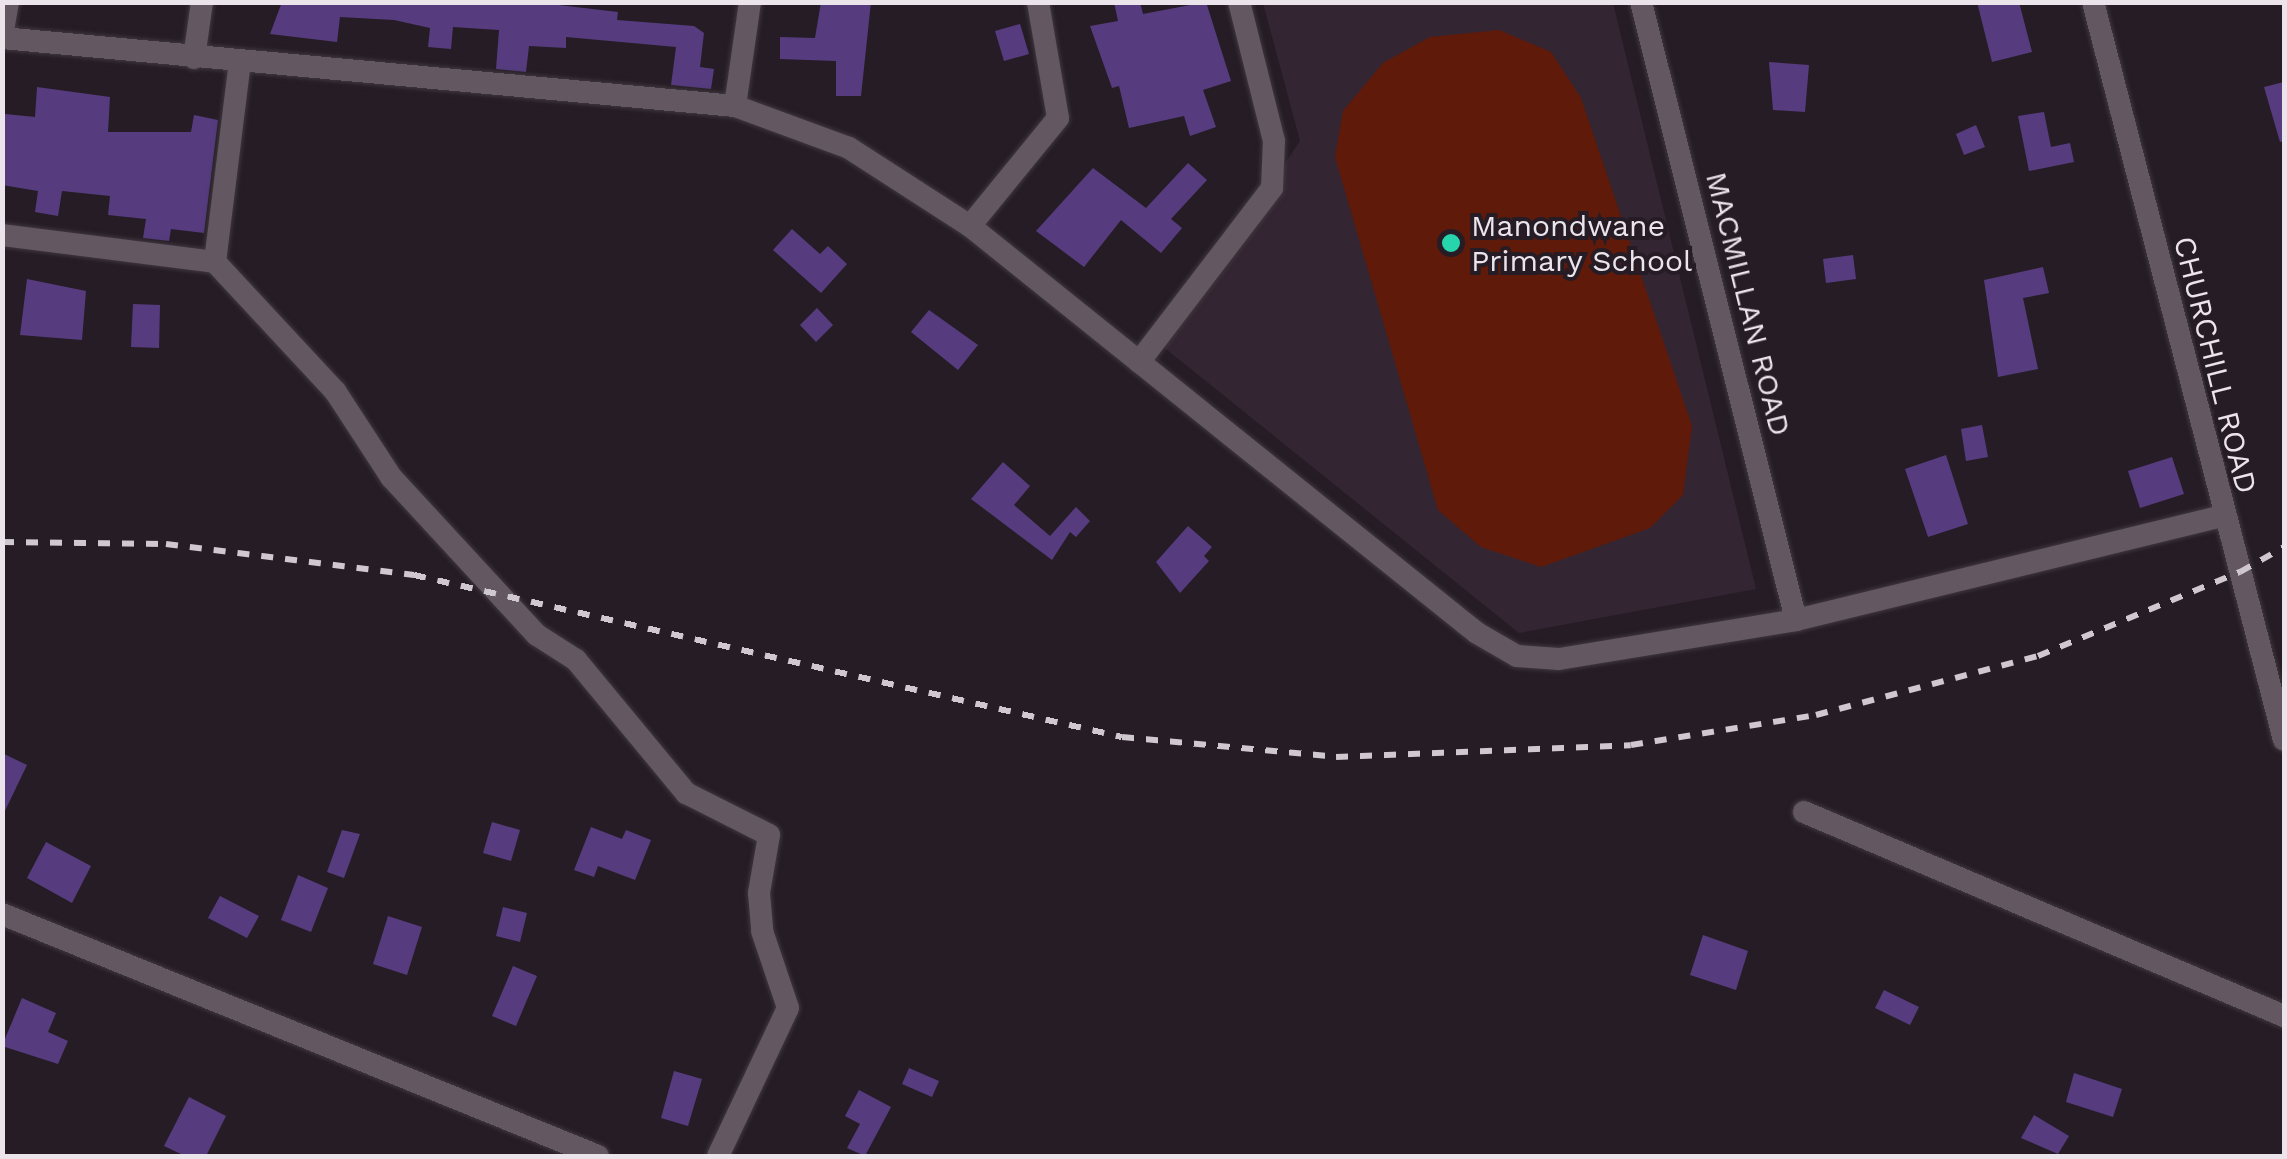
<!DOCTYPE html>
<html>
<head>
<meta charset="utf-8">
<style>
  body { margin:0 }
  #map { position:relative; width:2287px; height:1159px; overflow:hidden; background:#261c25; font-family:"Work Sans",sans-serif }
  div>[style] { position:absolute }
  .built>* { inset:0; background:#342532 }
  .green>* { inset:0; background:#601a09 }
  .building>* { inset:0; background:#563c7f }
  .roads { filter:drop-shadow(0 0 2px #3f383e) drop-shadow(0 0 2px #3f383e) }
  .street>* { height:22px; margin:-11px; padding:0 11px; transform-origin:11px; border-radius:11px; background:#635762 }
  .rail>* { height:6px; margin-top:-3px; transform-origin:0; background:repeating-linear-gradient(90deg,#cfc8ce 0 12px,transparent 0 24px) }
  .dots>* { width:28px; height:28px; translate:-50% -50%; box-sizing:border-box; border:5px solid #261c25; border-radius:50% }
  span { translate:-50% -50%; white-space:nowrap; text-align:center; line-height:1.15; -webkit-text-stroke:8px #261c25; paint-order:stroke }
  .poi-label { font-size:30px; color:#ebe4ea }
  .left { translate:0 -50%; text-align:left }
  .street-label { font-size:30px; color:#ebe4ea }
  .frame { position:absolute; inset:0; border:5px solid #ebe4ea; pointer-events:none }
</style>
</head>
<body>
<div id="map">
  <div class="built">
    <i style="clip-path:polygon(1263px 3px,1613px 3px,1756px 589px,1519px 633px,1161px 345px,1300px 141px)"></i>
  </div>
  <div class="green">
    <i style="clip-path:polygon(1499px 30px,1551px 52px,1581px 98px,1692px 426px,1683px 495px,1650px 528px,1541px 567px,1481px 547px,1438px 510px,1335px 157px,1343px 111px,1383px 63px,1430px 37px)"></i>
  </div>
  <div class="building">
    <i style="clip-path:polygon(282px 2px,533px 2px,618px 12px,617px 20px,694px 26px,704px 33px,700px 67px,714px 69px,711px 89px,671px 85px,676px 47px,566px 37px,566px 48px,529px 46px,526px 72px,496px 69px,499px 30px,453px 27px,451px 49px,428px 47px,430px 28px,394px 20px,340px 17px,337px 42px,270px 34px)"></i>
    <i style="clip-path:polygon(821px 2px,871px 2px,861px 96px,836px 96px,836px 61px,780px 59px,780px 37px,815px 38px)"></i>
    <i style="clip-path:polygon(1114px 2px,1140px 2px,1143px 14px,1206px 2px,1231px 81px,1203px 90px,1216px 127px,1190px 136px,1184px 116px,1129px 128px,1119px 86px,1112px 88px,1090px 26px,1118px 21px)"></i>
    <i style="clip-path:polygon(1977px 2px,2019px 2px,2032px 52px,1992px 62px)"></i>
    <i style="clip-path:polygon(1020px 24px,1029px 54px,1004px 61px,995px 31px)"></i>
    <i style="clip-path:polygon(1769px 62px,1809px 65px,1805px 112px,1773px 110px)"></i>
    <i style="clip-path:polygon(2284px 82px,2284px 141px,2280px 142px,2264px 87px)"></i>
    <i style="clip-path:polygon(37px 87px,110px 97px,108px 132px,191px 132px,194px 115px,218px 120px,204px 233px,171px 229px,169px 241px,143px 238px,146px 219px,108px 215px,110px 196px,62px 191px,58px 216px,35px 212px,38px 191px,2px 185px,5px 114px,35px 117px)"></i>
    <i style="clip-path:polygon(2044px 112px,2051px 147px,2070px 143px,2074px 162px,2029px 171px,2018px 116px)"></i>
    <i style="clip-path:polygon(1976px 125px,1985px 147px,1964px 155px,1956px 134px)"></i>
    <i style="clip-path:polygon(1188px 163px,1207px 180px,1171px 219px,1182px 228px,1161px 253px,1121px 220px,1084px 267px,1036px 231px,1093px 168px,1146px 208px)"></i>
    <i style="clip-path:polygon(792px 229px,820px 254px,828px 246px,847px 264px,821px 293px,773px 250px)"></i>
    <i style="clip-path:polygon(1853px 255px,1856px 279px,1826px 283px,1823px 259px)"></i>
    <i style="clip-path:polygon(2043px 267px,2049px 293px,2023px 298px,2038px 369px,1998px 377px,1984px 280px)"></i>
    <i style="clip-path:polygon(27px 279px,86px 291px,82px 340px,20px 335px)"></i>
    <i style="clip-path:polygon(133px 304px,160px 305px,159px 348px,131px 347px)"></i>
    <i style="clip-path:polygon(817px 308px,833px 325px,816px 342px,800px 325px)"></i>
    <i style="clip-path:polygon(929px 310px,978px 345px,958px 370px,911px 332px)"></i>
    <i style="clip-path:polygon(1982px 425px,1988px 457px,1966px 461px,1961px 429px)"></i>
    <i style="clip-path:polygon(1946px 455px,1968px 524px,1928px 537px,1905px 469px)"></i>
    <i style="clip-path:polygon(2172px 457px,2184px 494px,2140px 508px,2128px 471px)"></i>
    <i style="clip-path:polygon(1003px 462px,1030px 486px,1014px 505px,1050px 536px,1076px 507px,1090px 521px,1076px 537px,1070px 532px,1052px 560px,971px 499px)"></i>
    <i style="clip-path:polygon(1188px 526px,1212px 547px,1204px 556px,1209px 561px,1180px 593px,1156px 562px)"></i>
    <i style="clip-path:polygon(2px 753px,27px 765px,2px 817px)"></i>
    <i style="clip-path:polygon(492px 822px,520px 830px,511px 861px,483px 853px)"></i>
    <i style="clip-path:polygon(591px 827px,622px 839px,626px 830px,651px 840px,635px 880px,598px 866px,594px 877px,574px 870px)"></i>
    <i style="clip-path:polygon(342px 830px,360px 834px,344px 878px,327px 872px)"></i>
    <i style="clip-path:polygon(46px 842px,91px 866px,72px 903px,27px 878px)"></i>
    <i style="clip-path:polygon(298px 875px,328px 888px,311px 932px,281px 920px)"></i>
    <i style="clip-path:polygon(220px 896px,259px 916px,247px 938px,208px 918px)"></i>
    <i style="clip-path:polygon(503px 907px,527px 913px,520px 942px,496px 936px)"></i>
    <i style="clip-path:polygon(388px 916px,422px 927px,407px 975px,373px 964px)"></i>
    <i style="clip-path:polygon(1703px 935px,1748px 951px,1736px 990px,1690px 975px)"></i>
    <i style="clip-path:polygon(513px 966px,537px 976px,516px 1026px,492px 1016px)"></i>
    <i style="clip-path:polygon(1884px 990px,1919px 1007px,1910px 1025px,1875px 1008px)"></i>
    <i style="clip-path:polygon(22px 998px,56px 1013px,48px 1032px,68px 1041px,58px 1064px,2px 1046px)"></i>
    <i style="clip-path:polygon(909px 1068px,939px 1081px,932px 1097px,902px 1084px)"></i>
    <i style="clip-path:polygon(674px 1071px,702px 1079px,688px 1126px,661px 1118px)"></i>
    <i style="clip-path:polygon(2074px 1073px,2122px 1089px,2113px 1117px,2066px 1102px)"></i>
    <i style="clip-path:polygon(859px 1090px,891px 1107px,865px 1156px,847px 1148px,860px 1124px,845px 1116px)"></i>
    <i style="clip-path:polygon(189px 1097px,226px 1116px,206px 1156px,185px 1156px,164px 1146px)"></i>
    <i style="clip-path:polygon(2034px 1115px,2069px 1136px,2058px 1154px,2021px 1138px)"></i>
  </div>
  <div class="roads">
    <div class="street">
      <i style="left:1641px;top:2px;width:637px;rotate:75.92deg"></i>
      <i style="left:2093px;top:2px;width:762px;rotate:75.49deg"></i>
      <i style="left:2px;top:36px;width:35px;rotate:-80deg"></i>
      <i style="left:2px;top:38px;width:736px;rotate:5.3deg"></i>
      <i style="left:735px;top:106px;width:121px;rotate:20.2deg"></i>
      <i style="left:849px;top:148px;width:144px;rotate:32.8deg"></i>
      <i style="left:970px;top:226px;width:650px;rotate:38.76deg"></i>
      <i style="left:1477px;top:633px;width:46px;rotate:29.9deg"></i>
      <i style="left:1517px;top:656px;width:42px;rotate:4.1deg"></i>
      <i style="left:1559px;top:659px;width:240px;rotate:-9.3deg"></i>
      <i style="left:1796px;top:620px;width:439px;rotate:-13.7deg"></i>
      <i style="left:194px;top:58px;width:57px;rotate:-81.9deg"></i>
      <i style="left:735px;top:106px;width:105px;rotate:-81.8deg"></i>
      <i style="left:970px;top:226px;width:139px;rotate:-50.8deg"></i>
      <i style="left:1058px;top:118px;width:118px;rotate:-99.8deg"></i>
      <i style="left:2px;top:235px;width:215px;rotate:7.2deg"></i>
      <i style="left:215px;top:262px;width:202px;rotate:-82.9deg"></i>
      <i style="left:215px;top:262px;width:176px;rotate:47.1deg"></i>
      <i style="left:335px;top:391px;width:103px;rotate:56.9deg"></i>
      <i style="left:391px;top:477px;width:215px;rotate:47.3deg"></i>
      <i style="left:537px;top:635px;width:46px;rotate:32.7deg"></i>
      <i style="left:576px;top:660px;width:173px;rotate:50.4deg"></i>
      <i style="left:686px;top:793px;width:93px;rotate:26.8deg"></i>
      <i style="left:769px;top:835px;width:59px;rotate:99.8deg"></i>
      <i style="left:759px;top:893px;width:38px;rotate:85deg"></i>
      <i style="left:762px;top:931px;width:81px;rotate:71.3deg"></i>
      <i style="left:788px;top:1008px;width:164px;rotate:115.3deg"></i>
      <i style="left:1139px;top:362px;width:219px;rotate:-52.6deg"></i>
      <i style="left:1272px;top:188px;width:47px;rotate:-87.6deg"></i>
      <i style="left:1274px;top:141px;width:143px;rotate:-104.1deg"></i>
      <i style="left:1804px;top:812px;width:522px;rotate:23.03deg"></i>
      <i style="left:2px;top:914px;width:643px;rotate:22.1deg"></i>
    </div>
  </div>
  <div class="rail">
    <i style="left:2px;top:542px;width:164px;rotate:0.7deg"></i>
    <i style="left:166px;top:544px;width:250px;rotate:7.1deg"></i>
    <i style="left:414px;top:575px;width:726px;rotate:12.89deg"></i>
    <i style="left:1122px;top:737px;width:215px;rotate:5.3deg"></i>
    <i style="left:1336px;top:757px;width:295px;rotate:-2.3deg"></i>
    <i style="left:1631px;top:745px;width:187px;rotate:-9.2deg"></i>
    <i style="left:1816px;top:715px;width:230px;rotate:-14.9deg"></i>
    <i style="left:2038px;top:656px;width:219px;rotate:-22.6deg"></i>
    <i style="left:2240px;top:572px;width:51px;rotate:-29.6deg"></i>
  </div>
  <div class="dots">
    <i style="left:1451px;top:243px;background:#27d5ad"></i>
  </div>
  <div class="poi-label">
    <span class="left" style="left:1471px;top:243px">Manondwane<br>Primary School</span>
  </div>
  <div class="street-label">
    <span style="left:1748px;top:304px;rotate:76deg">MACMILLAN ROAD</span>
    <span style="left:2215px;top:365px;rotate:76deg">CHURCHILL ROAD</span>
  </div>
  <div class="frame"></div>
</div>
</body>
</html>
